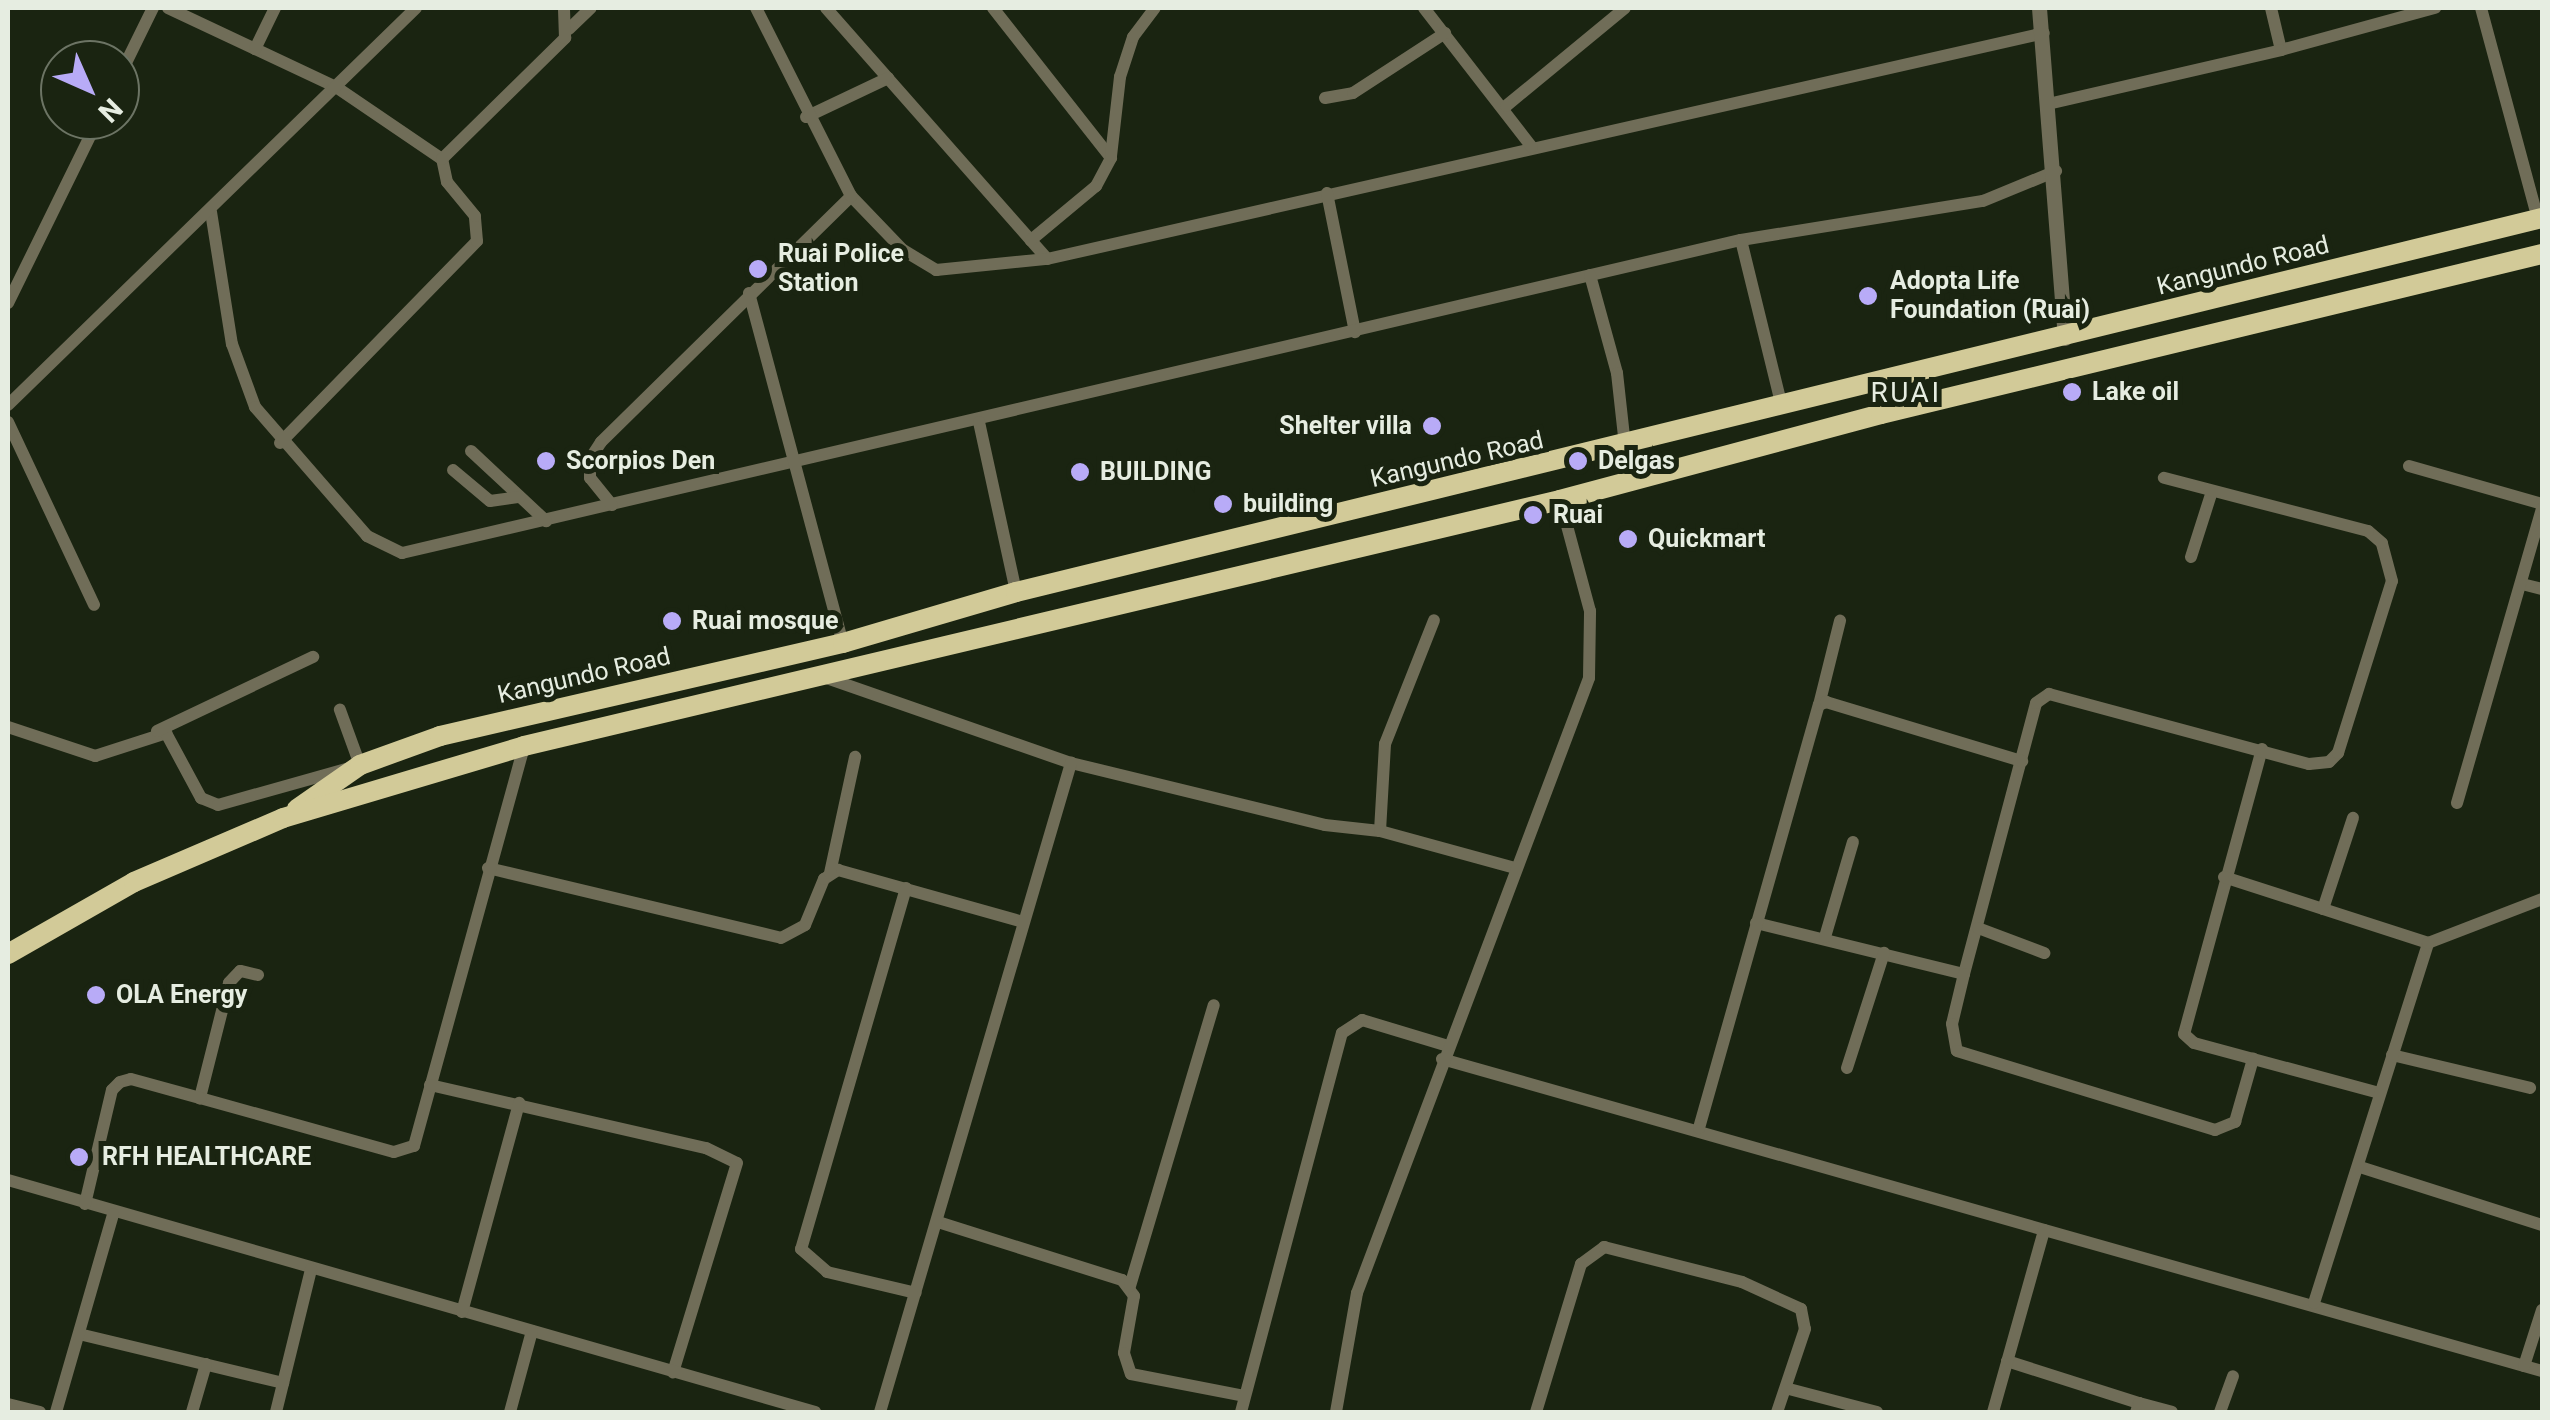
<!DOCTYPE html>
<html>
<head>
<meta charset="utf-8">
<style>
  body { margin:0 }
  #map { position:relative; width:2550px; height:1420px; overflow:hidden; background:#1a2411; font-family:Roboto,sans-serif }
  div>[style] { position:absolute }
  .minor>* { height:12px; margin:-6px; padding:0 6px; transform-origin:6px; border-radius:6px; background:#706d58 }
  .tertiary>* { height:15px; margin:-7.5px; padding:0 7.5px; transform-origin:7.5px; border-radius:7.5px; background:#706d58 }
  .trunk>* { height:20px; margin:-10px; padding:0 10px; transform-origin:10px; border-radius:10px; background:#d2ca98 }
  .dots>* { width:28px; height:28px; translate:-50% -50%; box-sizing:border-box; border:5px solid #1a2411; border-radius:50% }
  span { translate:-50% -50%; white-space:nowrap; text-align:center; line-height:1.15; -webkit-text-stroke:10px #1a2411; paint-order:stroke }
  .poi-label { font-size:25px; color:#e6ede1; font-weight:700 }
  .left { translate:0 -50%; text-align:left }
  .right { translate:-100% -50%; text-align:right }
  .street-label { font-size:25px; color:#e6ede1 }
  .neighbourhood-label { font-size:28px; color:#e6ede1; letter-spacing:2.5px }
  .frame { position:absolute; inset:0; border:10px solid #e6ede1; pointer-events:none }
  .north { position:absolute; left:40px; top:40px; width:100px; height:100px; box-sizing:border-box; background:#1a2411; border:2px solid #6c7464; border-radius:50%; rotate:135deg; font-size:28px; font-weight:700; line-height:40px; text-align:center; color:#e6ede1 }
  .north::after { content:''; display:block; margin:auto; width:35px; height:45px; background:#b8abf7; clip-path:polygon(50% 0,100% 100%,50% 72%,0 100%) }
</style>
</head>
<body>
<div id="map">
  <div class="minor">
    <i style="left:168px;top:8px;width:186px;rotate:25.2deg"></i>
    <i style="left:336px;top:87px;width:128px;rotate:34.2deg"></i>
    <i style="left:826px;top:8px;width:334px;rotate:48.6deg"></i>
    <i style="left:1047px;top:259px;width:1022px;rotate:-12.77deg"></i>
    <i style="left:993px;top:8px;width:191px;rotate:51.8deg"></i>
    <i style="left:1111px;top:158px;width:32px;rotate:118deg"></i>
    <i style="left:1096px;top:186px;width:85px;rotate:140.3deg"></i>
    <i style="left:1424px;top:8px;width:176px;rotate:52.2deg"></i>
    <i style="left:2271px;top:8px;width:43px;rotate:76.6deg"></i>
    <i style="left:2281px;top:50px;width:160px;rotate:-15.3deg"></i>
    <i style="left:2481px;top:8px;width:207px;rotate:74.9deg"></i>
    <i style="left:569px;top:29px;width:30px;rotate:-44deg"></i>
    <i style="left:255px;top:49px;width:46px;rotate:-64deg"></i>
    <i style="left:120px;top:75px;width:75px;rotate:-63.8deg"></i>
    <i style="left:1325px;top:98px;width:28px;rotate:-10deg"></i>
    <i style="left:1353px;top:93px;width:110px;rotate:-33.1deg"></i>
    <i style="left:2048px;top:104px;width:239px;rotate:-13deg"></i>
    <i style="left:1506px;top:106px;width:154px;rotate:-39.5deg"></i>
    <i style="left:806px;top:117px;width:91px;rotate:-25.4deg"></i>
    <i style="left:1111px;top:156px;width:80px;rotate:-83.5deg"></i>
    <i style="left:1120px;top:77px;width:42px;rotate:-72deg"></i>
    <i style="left:1133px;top:37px;width:36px;rotate:-53deg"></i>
    <i style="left:1327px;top:193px;width:142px;rotate:78.6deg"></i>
    <i style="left:851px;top:196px;width:75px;rotate:46.1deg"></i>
    <i style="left:903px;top:250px;width:39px;rotate:31deg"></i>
    <i style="left:936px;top:270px;width:112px;rotate:-5.7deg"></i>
    <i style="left:211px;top:212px;width:134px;rotate:81deg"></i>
    <i style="left:232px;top:344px;width:67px;rotate:69.9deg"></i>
    <i style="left:255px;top:407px;width:171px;rotate:49deg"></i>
    <i style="left:367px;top:536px;width:39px;rotate:26deg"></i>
    <i style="left:402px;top:553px;width:1375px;rotate:-13.16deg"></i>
    <i style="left:1741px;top:240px;width:245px;rotate:-9.2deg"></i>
    <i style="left:1983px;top:201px;width:79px;rotate:-22.3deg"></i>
    <i style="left:1741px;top:240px;width:172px;rotate:76.2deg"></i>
    <i style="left:1590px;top:275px;width:102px;rotate:74.6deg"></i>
    <i style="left:1617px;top:373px;width:72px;rotate:83.7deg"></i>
    <i style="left:749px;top:293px;width:362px;rotate:75deg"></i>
    <i style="left:8px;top:303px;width:204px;rotate:-63.8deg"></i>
    <i style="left:8px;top:405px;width:569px;rotate:-44.22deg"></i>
    <i style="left:8px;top:422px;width:202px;rotate:64.8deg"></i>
    <i style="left:979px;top:422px;width:174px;rotate:77.7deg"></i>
    <i style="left:280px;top:443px;width:282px;rotate:-45.7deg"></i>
    <i style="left:477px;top:241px;width:25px;rotate:-95deg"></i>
    <i style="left:475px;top:216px;width:44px;rotate:-129.5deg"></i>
    <i style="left:447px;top:182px;width:24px;rotate:-102deg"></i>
    <i style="left:442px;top:159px;width:173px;rotate:-44.5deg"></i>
    <i style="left:565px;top:38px;width:30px;rotate:-92deg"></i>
    <i style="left:471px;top:451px;width:103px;rotate:43deg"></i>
    <i style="left:2409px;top:466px;width:138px;rotate:15.9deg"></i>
    <i style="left:453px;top:470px;width:48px;rotate:40deg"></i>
    <i style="left:490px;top:501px;width:30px;rotate:-8deg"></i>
    <i style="left:612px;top:505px;width:35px;rotate:-129deg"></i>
    <i style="left:590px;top:478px;width:19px;rotate:-90deg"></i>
    <i style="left:590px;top:459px;width:20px;rotate:-57deg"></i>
    <i style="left:601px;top:442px;width:351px;rotate:-44.5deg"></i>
    <i style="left:851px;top:196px;width:211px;rotate:-116.8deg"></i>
    <i style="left:2191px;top:557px;width:69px;rotate:-72.3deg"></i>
    <i style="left:2522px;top:584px;width:21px;rotate:14deg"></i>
    <i style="left:821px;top:676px;width:265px;rotate:19.2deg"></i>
    <i style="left:1071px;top:763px;width:261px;rotate:13.7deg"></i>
    <i style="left:1325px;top:825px;width:55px;rotate:6.2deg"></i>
    <i style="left:1380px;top:831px;width:87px;rotate:-86.7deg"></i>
    <i style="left:1385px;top:744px;width:133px;rotate:-68.4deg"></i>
    <i style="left:1819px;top:705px;width:87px;rotate:-76deg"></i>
    <i style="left:8px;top:727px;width:92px;rotate:18.4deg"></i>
    <i style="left:95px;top:756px;width:75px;rotate:-17.9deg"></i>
    <i style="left:166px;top:733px;width:74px;rotate:61.7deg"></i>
    <i style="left:201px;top:798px;width:18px;rotate:22deg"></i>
    <i style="left:218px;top:805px;width:148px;rotate:-15.7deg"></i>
    <i style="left:360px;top:765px;width:59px;rotate:-110deg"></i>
    <i style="left:157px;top:731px;width:173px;rotate:-25.4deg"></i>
    <i style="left:2262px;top:749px;width:295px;rotate:105.3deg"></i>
    <i style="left:2184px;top:1034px;width:13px;rotate:42deg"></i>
    <i style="left:2194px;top:1043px;width:192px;rotate:15.1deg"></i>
    <i style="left:2457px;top:803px;width:306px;rotate:-73.9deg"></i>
    <i style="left:1380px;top:831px;width:140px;rotate:15.3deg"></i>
    <i style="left:488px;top:868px;width:301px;rotate:13.4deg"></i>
    <i style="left:781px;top:938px;width:27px;rotate:-28deg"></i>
    <i style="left:805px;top:925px;width:50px;rotate:-67.6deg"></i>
    <i style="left:824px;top:879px;width:17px;rotate:-33deg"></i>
    <i style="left:838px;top:870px;width:192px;rotate:15.7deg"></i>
    <i style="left:830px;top:873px;width:119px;rotate:-77.8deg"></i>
    <i style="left:2224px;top:877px;width:214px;rotate:17.9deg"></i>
    <i style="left:906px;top:888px;width:376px;rotate:106.2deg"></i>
    <i style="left:801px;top:1249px;width:35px;rotate:41deg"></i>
    <i style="left:827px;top:1272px;width:91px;rotate:13.3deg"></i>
    <i style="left:2323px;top:909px;width:96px;rotate:-71.8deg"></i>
    <i style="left:1756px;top:923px;width:214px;rotate:13.8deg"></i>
    <i style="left:1964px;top:974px;width:280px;rotate:-75.1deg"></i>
    <i style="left:2036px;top:703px;width:16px;rotate:-35deg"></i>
    <i style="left:2049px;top:694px;width:269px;rotate:15.1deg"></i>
    <i style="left:2309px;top:764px;width:20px;rotate:-6deg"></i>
    <i style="left:2329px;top:762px;width:13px;rotate:-45deg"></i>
    <i style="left:2338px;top:753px;width:180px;rotate:-72.6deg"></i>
    <i style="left:2392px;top:581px;width:39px;rotate:-105deg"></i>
    <i style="left:2382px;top:543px;width:18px;rotate:-139deg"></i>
    <i style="left:2368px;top:531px;width:211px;rotate:-165.4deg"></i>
    <i style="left:1978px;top:928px;width:71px;rotate:20.7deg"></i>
    <i style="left:1825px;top:937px;width:99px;rotate:-73.6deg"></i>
    <i style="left:1964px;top:974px;width:51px;rotate:103.5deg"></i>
    <i style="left:1952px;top:1024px;width:27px;rotate:80deg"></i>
    <i style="left:1957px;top:1051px;width:270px;rotate:17deg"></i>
    <i style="left:2215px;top:1130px;width:22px;rotate:-22deg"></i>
    <i style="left:2235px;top:1122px;width:66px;rotate:-74.1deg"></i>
    <i style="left:258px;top:975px;width:18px;rotate:-167deg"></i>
    <i style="left:240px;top:971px;width:16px;rotate:133deg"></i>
    <i style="left:229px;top:983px;width:119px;rotate:104.2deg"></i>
    <i style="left:200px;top:1098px;width:201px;rotate:15.6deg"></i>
    <i style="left:394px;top:1152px;width:21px;rotate:-17deg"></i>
    <i style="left:414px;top:1146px;width:415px;rotate:-74.6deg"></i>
    <i style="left:2392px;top:1055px;width:142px;rotate:13.4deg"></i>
    <i style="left:1442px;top:1059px;width:1143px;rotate:15.84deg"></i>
    <i style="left:1847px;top:1068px;width:121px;rotate:-72.2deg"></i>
    <i style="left:430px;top:1085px;width:283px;rotate:12.9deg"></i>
    <i style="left:706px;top:1148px;width:34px;rotate:26deg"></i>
    <i style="left:737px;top:1163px;width:219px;rotate:107deg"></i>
    <i style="left:1699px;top:1128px;width:440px;rotate:-74.2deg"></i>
    <i style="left:1819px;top:705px;width:8px;rotate:-23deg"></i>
    <i style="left:1826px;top:702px;width:205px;rotate:16.8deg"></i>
    <i style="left:2360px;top:1167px;width:191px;rotate:17.7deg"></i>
    <i style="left:8px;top:1180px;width:840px;rotate:16.04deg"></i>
    <i style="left:85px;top:1204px;width:117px;rotate:-76.7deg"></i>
    <i style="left:112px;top:1090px;width:11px;rotate:-45deg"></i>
    <i style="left:120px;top:1082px;width:11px;rotate:-15deg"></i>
    <i style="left:131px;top:1079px;width:72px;rotate:15.4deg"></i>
    <i style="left:938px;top:1222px;width:193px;rotate:17.5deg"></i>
    <i style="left:1122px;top:1280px;width:20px;rotate:53deg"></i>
    <i style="left:1134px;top:1296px;width:58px;rotate:100deg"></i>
    <i style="left:1124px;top:1353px;width:22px;rotate:72deg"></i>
    <i style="left:1131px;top:1374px;width:115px;rotate:11deg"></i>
    <i style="left:1130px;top:1286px;width:293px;rotate:-73.4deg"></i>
    <i style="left:2314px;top:1303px;width:378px;rotate:-72.4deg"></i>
    <i style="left:2428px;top:943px;width:122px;rotate:-21.1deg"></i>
    <i style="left:462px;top:1312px;width:217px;rotate:-74.7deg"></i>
    <i style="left:79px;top:1334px;width:210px;rotate:13.5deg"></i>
    <i style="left:2007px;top:1361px;width:139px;rotate:17.7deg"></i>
    <i style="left:2139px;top:1403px;width:9px;rotate:108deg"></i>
    <i style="left:2524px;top:1366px;width:59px;rotate:-72.2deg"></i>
    <i style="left:1789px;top:1389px;width:91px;rotate:14.6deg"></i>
    <i style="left:2139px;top:1403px;width:34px;rotate:15deg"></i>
    <i style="left:8px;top:1404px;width:33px;rotate:14deg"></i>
    <i style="left:56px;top:1412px;width:206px;rotate:-73.9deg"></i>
    <i style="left:192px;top:1412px;width:50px;rotate:-73.7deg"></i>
    <i style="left:276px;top:1412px;width:147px;rotate:-76.2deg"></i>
    <i style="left:510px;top:1412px;width:84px;rotate:-74.8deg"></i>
    <i style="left:880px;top:1412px;width:677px;rotate:-73.6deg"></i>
    <i style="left:1241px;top:1412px;width:392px;rotate:-75.1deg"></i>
    <i style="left:1342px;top:1033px;width:24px;rotate:-33deg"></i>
    <i style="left:1362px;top:1020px;width:90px;rotate:16.8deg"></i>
    <i style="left:1336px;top:1412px;width:121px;rotate:-80deg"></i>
    <i style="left:1357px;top:1293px;width:657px;rotate:-69.33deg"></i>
    <i style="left:1589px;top:678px;width:67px;rotate:-89.1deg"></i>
    <i style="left:1590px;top:611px;width:115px;rotate:-105.1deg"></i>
    <i style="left:1536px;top:1412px;width:155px;rotate:-73.1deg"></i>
    <i style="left:1581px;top:1264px;width:29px;rotate:-36deg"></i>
    <i style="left:1604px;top:1247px;width:142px;rotate:14.2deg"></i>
    <i style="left:1742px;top:1282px;width:65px;rotate:24.6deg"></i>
    <i style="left:1801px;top:1309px;width:20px;rotate:79deg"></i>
    <i style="left:1805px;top:1329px;width:88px;rotate:108.6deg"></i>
    <i style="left:1993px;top:1412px;width:189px;rotate:-74.3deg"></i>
    <i style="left:2220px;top:1412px;width:38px;rotate:-70deg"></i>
  </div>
  <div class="tertiary">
    <i style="left:2039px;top:8px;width:331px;rotate:85.5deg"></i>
  </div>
  <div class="trunk">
    <i style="left:297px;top:809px;width:77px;rotate:-34.9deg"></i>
    <i style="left:360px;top:765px;width:85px;rotate:-19.9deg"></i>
    <i style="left:440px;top:736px;width:414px;rotate:-13deg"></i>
    <i style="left:843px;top:643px;width:180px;rotate:-16.4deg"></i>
    <i style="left:1016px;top:592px;width:1571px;rotate:-13.77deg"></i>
    <i style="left:8px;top:954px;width:145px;rotate:-29.7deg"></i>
    <i style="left:134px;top:882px;width:162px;rotate:-23.2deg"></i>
    <i style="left:283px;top:818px;width:252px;rotate:-16.6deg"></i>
    <i style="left:524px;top:746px;width:1065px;rotate:-13.36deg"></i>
    <i style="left:1560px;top:500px;width:332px;rotate:-15deg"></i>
    <i style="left:1881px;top:414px;width:680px;rotate:-13.61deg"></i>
  </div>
  <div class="dots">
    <i style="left:758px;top:269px;background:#b8abf7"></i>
    <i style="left:1868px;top:296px;background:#b8abf7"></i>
    <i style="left:2072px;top:392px;background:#b8abf7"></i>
    <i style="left:1432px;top:426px;background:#b8abf7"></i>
    <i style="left:546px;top:461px;background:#b8abf7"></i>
    <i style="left:1578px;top:461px;background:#b8abf7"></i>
    <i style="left:1080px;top:472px;background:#b8abf7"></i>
    <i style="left:1223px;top:504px;background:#b8abf7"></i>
    <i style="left:1533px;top:515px;background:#b8abf7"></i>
    <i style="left:1628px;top:539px;background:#b8abf7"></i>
    <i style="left:672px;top:621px;background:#b8abf7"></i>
    <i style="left:96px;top:995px;background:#b8abf7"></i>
    <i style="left:79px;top:1157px;background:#b8abf7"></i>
  </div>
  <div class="poi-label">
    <span class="left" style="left:778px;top:269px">Ruai Police<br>Station</span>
    <span class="left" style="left:1890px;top:296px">Adopta Life<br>Foundation (Ruai)</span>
    <span class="left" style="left:2092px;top:392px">Lake oil</span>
    <span class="right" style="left:1412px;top:426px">Shelter villa</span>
    <span class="left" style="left:566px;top:461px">Scorpios Den</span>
    <span class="left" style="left:1598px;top:461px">Delgas</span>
    <span class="left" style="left:1100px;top:472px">BUILDING</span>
    <span class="left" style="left:1243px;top:504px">building</span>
    <span class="left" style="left:1553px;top:515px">Ruai</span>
    <span class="left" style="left:1648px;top:539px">Quickmart</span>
    <span class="left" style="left:692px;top:621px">Ruai mosque</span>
    <span class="left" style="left:116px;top:995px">OLA Energy</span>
    <span class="left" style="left:102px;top:1157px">RFH HEALTHCARE</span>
  </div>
  <div class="street-label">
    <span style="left:2243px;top:266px;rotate:-14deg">Kangundo Road</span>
    <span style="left:1457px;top:460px;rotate:-13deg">Kangundo Road</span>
    <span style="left:584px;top:676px;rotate:-13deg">Kangundo Road</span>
  </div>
  <div class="neighbourhood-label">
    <span style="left:1906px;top:393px">RUAI</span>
  </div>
  <div class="frame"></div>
  <div class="north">N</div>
</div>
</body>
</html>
